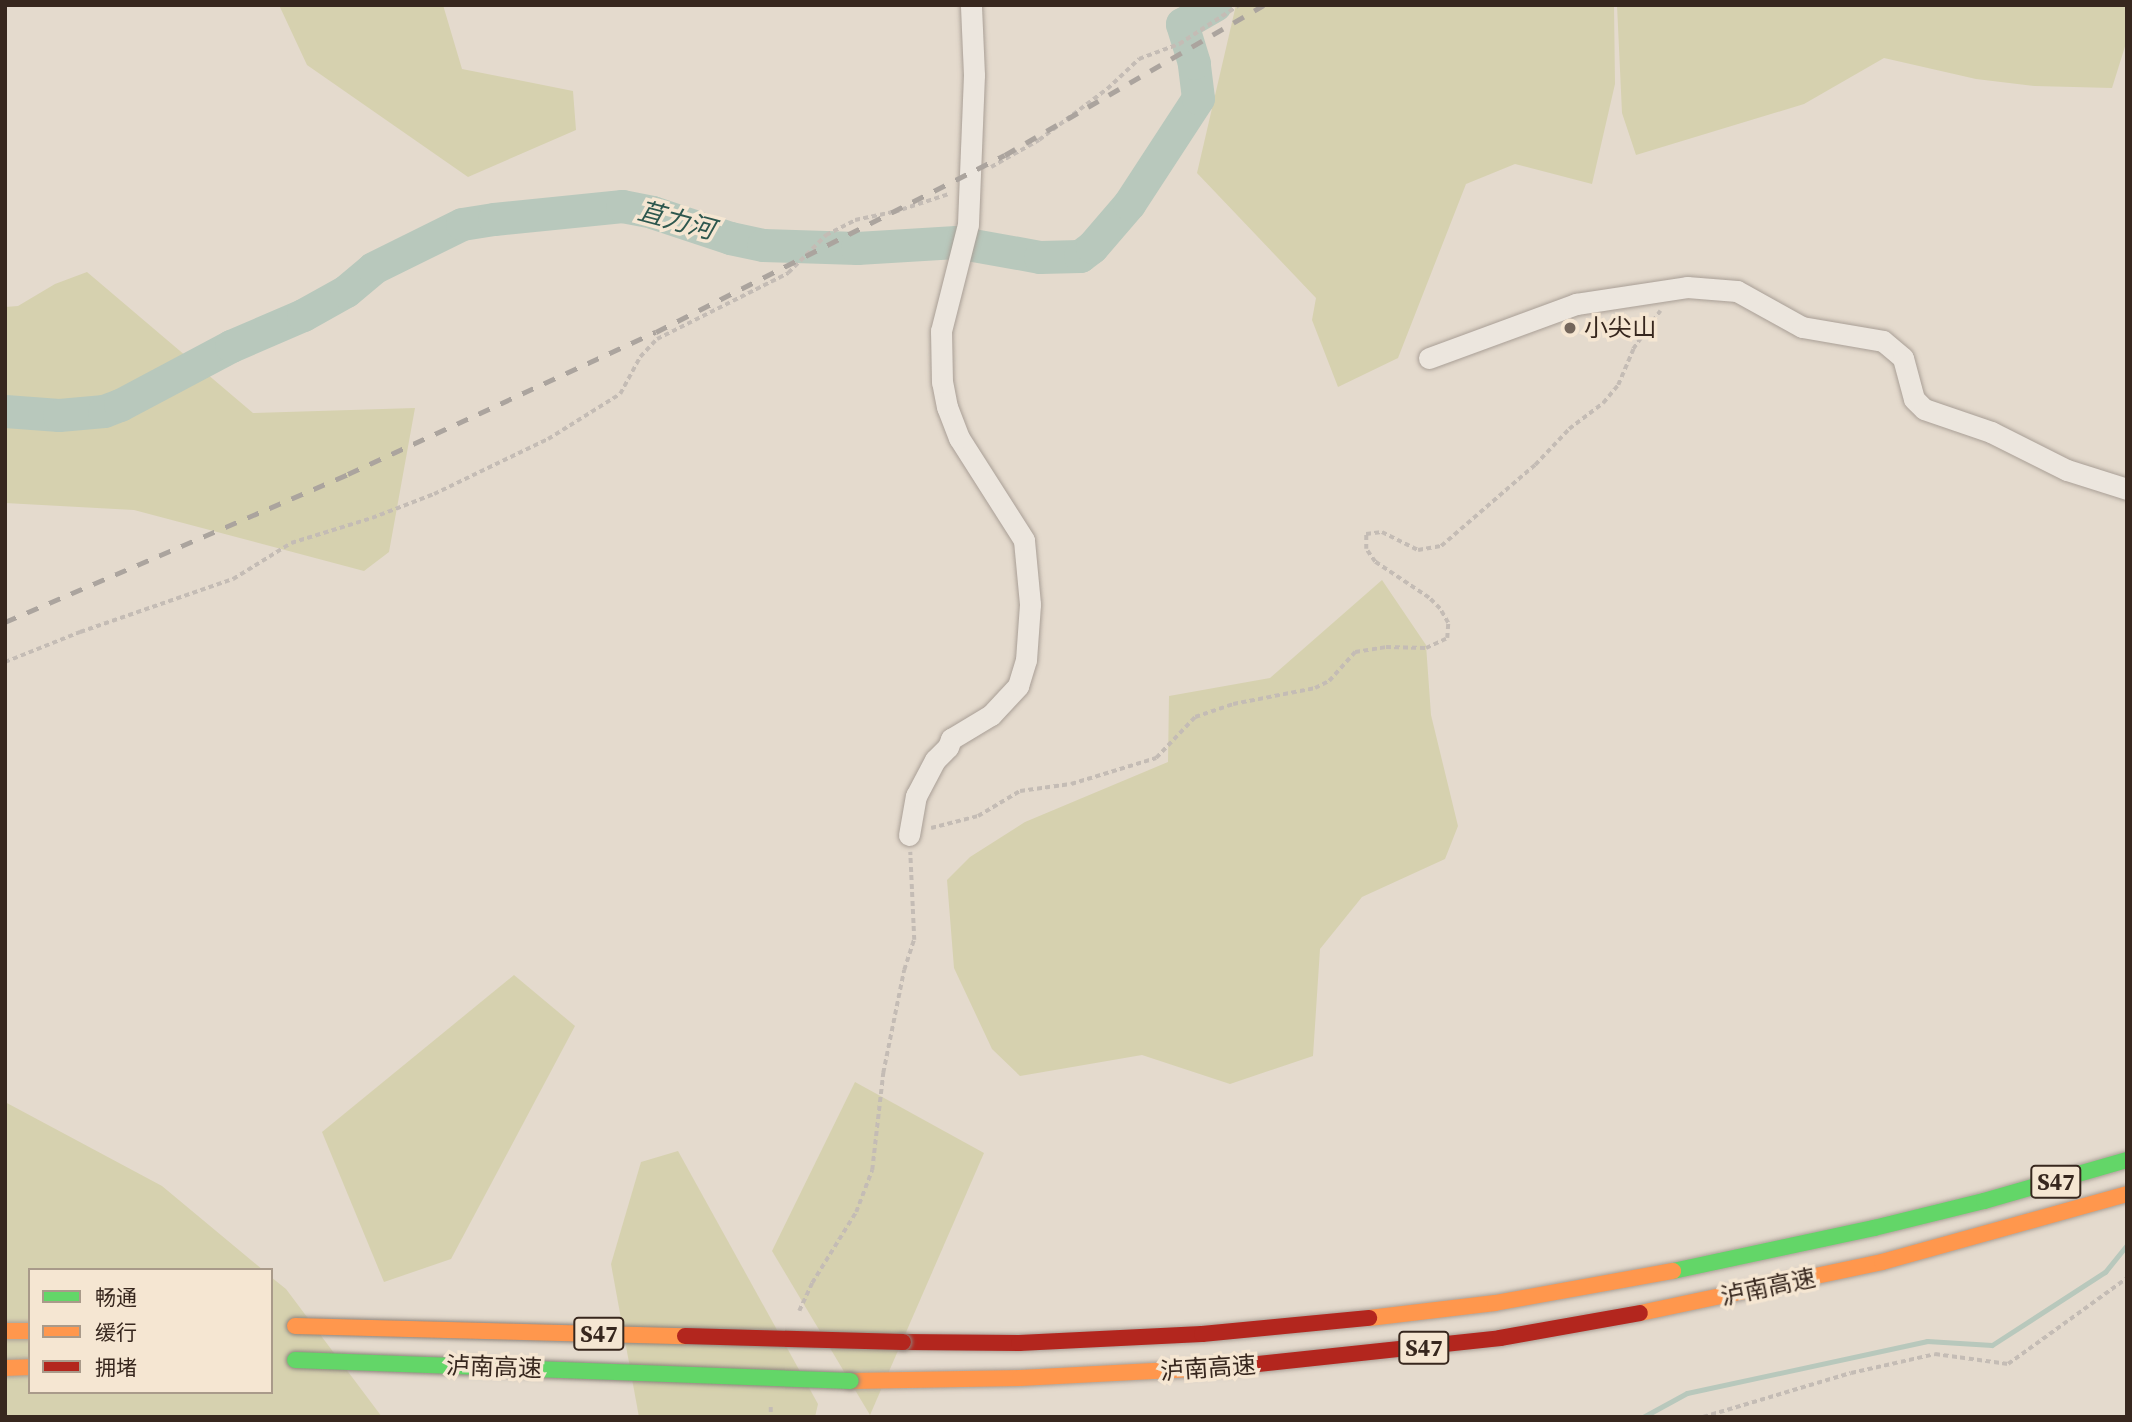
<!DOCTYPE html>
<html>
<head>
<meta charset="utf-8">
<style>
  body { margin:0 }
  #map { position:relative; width:2132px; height:1422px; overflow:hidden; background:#e4dacd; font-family:"Source Serif 4","Noto Sans SC",serif }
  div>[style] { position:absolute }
  .green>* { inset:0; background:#d6d1af }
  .stream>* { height:5px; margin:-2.5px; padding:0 2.5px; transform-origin:2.5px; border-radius:2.5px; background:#b8c8bc }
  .river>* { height:33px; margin:-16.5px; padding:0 16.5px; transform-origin:16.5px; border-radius:16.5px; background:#b8c8bc }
  .path>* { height:3.5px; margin-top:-1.75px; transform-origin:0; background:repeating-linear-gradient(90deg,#c4bcb5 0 5px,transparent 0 8.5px) }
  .roads { filter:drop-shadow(0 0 2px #a99f96) drop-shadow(0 0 2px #a99f96) }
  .street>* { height:21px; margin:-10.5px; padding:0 10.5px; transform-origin:10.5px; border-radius:10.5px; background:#ece6de }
  .fast>* { height:16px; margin:-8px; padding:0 8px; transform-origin:8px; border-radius:8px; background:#63d668 }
  .slow>* { height:16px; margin:-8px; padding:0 8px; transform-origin:8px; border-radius:8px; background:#ff974d }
  .jam>* { height:16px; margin:-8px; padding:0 8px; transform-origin:8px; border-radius:8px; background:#b3261e }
  .rail>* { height:5px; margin-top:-2.5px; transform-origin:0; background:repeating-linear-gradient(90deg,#aba49e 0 12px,transparent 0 24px) }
  .bridges { filter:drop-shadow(0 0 2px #8e857d) drop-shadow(0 0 2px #8e857d) }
  .fast-bridge>* { height:16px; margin:-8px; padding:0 8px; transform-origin:8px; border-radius:8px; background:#63d668 }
  .slow-bridge>* { height:16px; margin:-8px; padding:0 8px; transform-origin:8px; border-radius:8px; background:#ff974d }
  .jam-bridge>* { height:16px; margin:-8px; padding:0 8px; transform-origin:8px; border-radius:8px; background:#b3261e }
  .dots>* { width:19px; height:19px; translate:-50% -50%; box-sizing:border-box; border:4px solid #f5e6d2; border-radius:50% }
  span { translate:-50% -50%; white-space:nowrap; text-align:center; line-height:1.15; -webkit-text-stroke:7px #f5e6d2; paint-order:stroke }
  .shield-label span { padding:2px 5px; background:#f5e6d2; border:2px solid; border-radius:5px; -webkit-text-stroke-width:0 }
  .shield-label { font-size:23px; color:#37271e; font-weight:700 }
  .poi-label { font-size:24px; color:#37271e }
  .left { translate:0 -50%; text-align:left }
  .street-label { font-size:24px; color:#37271e }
  .water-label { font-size:26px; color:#2d574e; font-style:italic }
  .frame { position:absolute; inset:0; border:7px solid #37271e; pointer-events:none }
  .legend { position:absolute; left:28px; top:1268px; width:245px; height:126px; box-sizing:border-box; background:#f5e6d2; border:2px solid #a99a8a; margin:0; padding:9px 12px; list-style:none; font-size:21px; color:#37271e }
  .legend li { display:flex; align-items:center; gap:14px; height:35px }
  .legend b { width:35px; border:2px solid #a99a8a }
</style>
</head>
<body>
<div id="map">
  <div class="green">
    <i style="clip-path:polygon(279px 5px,443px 5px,462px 69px,573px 91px,576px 130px,468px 177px,307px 65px)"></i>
    <i style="clip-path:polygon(1236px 5px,1614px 5px,1615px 84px,1592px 184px,1515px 164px,1466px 184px,1398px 358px,1338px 387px,1312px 320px,1316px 298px,1197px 173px)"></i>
    <i style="clip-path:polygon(1617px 5px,2127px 5px,2127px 40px,2112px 88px,2035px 86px,1976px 79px,1884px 58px,1804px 104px,1636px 155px,1622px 113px)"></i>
    <i style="clip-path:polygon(87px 272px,253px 413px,415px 408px,389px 552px,364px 571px,134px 510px,5px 503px,5px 307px,18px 306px,55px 284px)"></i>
    <i style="clip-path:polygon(1382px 580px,1426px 645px,1431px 715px,1458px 826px,1445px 859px,1362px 897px,1320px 949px,1313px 1056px,1230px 1084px,1142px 1055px,1020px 1076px,992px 1049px,954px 968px,947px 880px,970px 857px,1025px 822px,1168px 762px,1169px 696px,1270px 678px)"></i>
    <i style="clip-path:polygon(514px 975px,575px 1026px,451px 1259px,384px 1282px,322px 1132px)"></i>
    <i style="clip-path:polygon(855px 1082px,984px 1153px,870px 1415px,772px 1251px)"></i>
    <i style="clip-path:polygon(5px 1102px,162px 1186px,263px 1270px,30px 1270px,30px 1392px,271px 1392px,271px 1277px,286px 1289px,382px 1417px,5px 1417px)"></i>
    <i style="clip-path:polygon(678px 1151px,818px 1404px,815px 1417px,639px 1417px,611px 1264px,641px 1162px)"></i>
  </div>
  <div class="stream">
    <i style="left:1643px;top:1417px;width:50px;rotate:-28.6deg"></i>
    <i style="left:1687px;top:1393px;width:246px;rotate:-12.2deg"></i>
    <i style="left:1927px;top:1341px;width:65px;rotate:3.5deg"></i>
    <i style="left:1992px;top:1345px;width:135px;rotate:-32.9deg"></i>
    <i style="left:2105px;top:1272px;width:35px;rotate:-51deg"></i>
  </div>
  <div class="river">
    <i style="left:5px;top:411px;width:54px;rotate:4.2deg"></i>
    <i style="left:59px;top:415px;width:45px;rotate:-5.1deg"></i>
    <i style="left:104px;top:411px;width:17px;rotate:-21deg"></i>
    <i style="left:120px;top:405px;width:126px;rotate:-28deg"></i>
    <i style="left:231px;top:346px;width:78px;rotate:-23.3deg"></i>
    <i style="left:303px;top:315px;width:49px;rotate:-29.2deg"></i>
    <i style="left:346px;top:291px;width:35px;rotate:-40deg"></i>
    <i style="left:373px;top:268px;width:99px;rotate:-26.3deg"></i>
    <i style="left:462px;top:224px;width:32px;rotate:-9deg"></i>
    <i style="left:494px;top:219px;width:129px;rotate:-5.8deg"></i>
    <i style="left:622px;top:206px;width:31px;rotate:11deg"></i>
    <i style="left:652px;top:212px;width:82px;rotate:18.4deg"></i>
    <i style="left:730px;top:238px;width:34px;rotate:12deg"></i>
    <i style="left:763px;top:245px;width:94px;rotate:1.8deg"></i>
    <i style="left:857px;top:248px;width:99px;rotate:-3.5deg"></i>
    <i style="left:956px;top:242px;width:85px;rotate:10.1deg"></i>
    <i style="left:1040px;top:257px;width:40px;rotate:-1.4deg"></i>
    <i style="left:1080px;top:256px;width:15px;rotate:-37deg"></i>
    <i style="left:1092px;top:247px;width:57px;rotate:-49.3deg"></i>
    <i style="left:1129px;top:204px;width:126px;rotate:-56.9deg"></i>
    <i style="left:1198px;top:98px;width:35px;rotate:-97deg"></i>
    <i style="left:1194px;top:63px;width:41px;rotate:-107.1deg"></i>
    <i style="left:1182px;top:24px;width:38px;rotate:-30deg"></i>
  </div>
  <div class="path">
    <i style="left:991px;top:167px;width:55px;rotate:-29.4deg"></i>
    <i style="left:1039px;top:140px;width:85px;rotate:-36.9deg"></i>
    <i style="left:1107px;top:89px;width:44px;rotate:-43.2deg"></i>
    <i style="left:1139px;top:59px;width:43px;rotate:-20.6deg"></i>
    <i style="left:1179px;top:44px;width:72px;rotate:-33deg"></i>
    <i style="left:5px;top:662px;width:81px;rotate:-21.8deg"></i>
    <i style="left:80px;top:632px;width:162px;rotate:-19.1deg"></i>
    <i style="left:233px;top:579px;width:68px;rotate:-31.8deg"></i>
    <i style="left:291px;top:543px;width:85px;rotate:-17.2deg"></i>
    <i style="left:372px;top:518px;width:66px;rotate:-21.2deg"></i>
    <i style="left:434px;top:494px;width:127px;rotate:-25.8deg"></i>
    <i style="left:548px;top:439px;width:85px;rotate:-32deg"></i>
    <i style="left:620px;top:394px;width:42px;rotate:-61.6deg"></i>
    <i style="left:640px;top:357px;width:25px;rotate:-47deg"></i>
    <i style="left:657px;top:339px;width:147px;rotate:-26.7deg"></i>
    <i style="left:788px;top:273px;width:54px;rotate:-45deg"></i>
    <i style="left:826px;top:235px;width:33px;rotate:-27deg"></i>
    <i style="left:855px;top:220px;width:40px;rotate:-12deg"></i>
    <i style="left:894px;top:212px;width:58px;rotate:-18.1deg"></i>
    <i style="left:931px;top:828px;width:49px;rotate:-14.3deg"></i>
    <i style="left:978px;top:816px;width:49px;rotate:-30.8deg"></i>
    <i style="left:1020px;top:791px;width:51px;rotate:-7.8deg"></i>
    <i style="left:1071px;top:784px;width:89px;rotate:-17deg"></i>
    <i style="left:1156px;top:758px;width:57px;rotate:-46.4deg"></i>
    <i style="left:1195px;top:717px;width:40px;rotate:-18.9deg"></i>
    <i style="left:1233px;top:704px;width:84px;rotate:-11deg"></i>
    <i style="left:1315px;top:688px;width:16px;rotate:-27deg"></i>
    <i style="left:1329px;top:681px;width:39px;rotate:-48deg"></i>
    <i style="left:1355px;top:652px;width:31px;rotate:-9deg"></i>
    <i style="left:1386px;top:647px;width:40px;rotate:1.4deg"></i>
    <i style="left:1426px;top:648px;width:23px;rotate:-25deg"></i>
    <i style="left:1447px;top:638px;width:15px;rotate:-86deg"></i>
    <i style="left:1448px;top:623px;width:16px;rotate:-120deg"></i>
    <i style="left:1440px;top:609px;width:16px;rotate:-135deg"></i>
    <i style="left:1429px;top:598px;width:65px;rotate:-146.3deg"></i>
    <i style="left:1375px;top:562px;width:16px;rotate:-125deg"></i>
    <i style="left:1366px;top:549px;width:15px;rotate:-90deg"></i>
    <i style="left:1366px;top:534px;width:16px;rotate:-7deg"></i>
    <i style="left:1382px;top:532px;width:40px;rotate:26.6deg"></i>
    <i style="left:1418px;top:550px;width:23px;rotate:-10deg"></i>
    <i style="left:1441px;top:546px;width:124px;rotate:-40.8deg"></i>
    <i style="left:1535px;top:465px;width:50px;rotate:-46.6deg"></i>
    <i style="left:1569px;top:429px;width:43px;rotate:-37.4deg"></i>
    <i style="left:1603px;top:403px;width:23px;rotate:-50deg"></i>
    <i style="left:1618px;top:385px;width:39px;rotate:-67deg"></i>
    <i style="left:1633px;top:349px;width:47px;rotate:-54.6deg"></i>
    <i style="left:799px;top:1311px;width:31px;rotate:-65deg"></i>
    <i style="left:812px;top:1283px;width:84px;rotate:-58.2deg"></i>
    <i style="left:856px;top:1212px;width:45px;rotate:-69.1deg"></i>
    <i style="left:872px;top:1170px;width:98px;rotate:-83.5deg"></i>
    <i style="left:883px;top:1073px;width:105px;rotate:-78.5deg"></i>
    <i style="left:904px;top:970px;width:32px;rotate:-72deg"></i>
    <i style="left:914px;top:940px;width:88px;rotate:-92.6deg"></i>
    <i style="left:771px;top:1407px;width:10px;rotate:90deg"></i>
    <i style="left:1703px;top:1417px;width:154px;rotate:-16.6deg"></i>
    <i style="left:1851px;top:1373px;width:86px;rotate:-12.7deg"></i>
    <i style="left:1935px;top:1354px;width:74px;rotate:7.8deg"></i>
    <i style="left:2008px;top:1364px;width:147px;rotate:-35.9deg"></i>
  </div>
  <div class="roads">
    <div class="street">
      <i style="left:1429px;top:358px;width:157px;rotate:-20.2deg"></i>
      <i style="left:1576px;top:304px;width:112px;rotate:-8.7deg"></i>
      <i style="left:1687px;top:287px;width:50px;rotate:4.6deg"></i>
      <i style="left:1737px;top:291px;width:74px;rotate:29deg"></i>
      <i style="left:1802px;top:327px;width:82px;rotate:9.8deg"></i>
      <i style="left:1883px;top:341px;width:26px;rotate:40deg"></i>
      <i style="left:1903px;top:358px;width:42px;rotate:75deg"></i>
      <i style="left:1914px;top:399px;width:14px;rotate:45deg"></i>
      <i style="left:1924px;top:409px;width:71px;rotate:18.9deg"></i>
      <i style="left:1991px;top:432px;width:85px;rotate:26.6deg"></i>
      <i style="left:2067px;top:470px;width:63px;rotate:17.6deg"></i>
      <i style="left:909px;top:835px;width:40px;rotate:-80deg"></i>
      <i style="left:916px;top:796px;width:41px;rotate:-62.2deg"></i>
      <i style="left:935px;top:760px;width:18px;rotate:-45deg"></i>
      <i style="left:948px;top:747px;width:9px;rotate:-69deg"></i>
      <i style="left:951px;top:739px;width:47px;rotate:-31deg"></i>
      <i style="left:991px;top:715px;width:40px;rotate:-47deg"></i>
      <i style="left:1018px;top:686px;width:27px;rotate:-73deg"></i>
      <i style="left:1026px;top:660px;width:56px;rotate:-85.9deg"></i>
      <i style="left:1030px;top:604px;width:64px;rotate:-95.4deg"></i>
      <i style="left:1024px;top:540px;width:121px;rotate:-122.5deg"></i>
      <i style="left:959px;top:438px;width:33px;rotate:-111deg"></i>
      <i style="left:947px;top:407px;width:25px;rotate:-101deg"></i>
      <i style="left:942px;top:382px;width:51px;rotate:-91.1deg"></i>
      <i style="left:941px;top:331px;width:110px;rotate:-75.8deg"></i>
      <i style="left:968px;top:224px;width:149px;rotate:-87.7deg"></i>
      <i style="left:974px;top:75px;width:70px;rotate:-92.5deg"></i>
    </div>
    <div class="fast">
      <i style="left:1673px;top:1271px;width:206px;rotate:-12.1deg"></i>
      <i style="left:1874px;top:1228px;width:113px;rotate:-13.8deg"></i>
      <i style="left:1984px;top:1201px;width:149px;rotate:-16deg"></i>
    </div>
    <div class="slow">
      <i style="left:1640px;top:1313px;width:247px;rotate:-11.9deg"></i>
      <i style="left:1882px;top:1262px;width:254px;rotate:-15.5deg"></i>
      <i style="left:1369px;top:1318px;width:127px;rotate:-6.8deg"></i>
      <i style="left:1495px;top:1303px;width:181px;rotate:-10.2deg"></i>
      <i style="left:5px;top:1331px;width:25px"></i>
      <i style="left:5px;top:1368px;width:25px;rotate:-2deg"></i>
      <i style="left:851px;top:1381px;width:169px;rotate:-1deg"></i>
      <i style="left:1020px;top:1378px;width:210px;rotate:-3deg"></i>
    </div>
    <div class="jam">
      <i style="left:903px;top:1342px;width:116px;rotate:0.5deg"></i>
      <i style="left:1019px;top:1343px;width:183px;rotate:-2.8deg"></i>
      <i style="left:1202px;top:1334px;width:168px;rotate:-5.5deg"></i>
      <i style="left:1230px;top:1367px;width:272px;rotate:-6.1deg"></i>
      <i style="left:1500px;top:1338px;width:142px;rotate:-10.1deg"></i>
    </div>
  </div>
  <div class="rail">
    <i style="left:5px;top:622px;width:374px;rotate:-23.3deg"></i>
    <i style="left:348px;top:474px;width:339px;rotate:-24.8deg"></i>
    <i style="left:656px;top:332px;width:391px;rotate:-26.9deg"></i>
    <i style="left:1005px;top:155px;width:299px;rotate:-30.1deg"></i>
  </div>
  <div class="bridges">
    <div class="fast-bridge">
      <i style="left:295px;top:1360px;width:556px;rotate:2.16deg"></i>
    </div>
    <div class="slow-bridge">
      <i style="left:295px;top:1326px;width:390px;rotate:1.5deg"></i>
    </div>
    <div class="jam-bridge">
      <i style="left:685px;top:1336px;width:218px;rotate:1.6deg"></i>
    </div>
  </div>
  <div class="dots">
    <i style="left:1570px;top:328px;background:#74665b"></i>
  </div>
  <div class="shield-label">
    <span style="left:2056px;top:1182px">S47</span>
    <span style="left:599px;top:1334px">S47</span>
    <span style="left:1424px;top:1348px">S47</span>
  </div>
  <div class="poi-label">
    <span class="left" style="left:1584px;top:328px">小尖山</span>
  </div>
  <div class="street-label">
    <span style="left:1768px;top:1287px;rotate:-12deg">泸南高速</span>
    <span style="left:494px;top:1367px;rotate:2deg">泸南高速</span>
    <span style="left:1208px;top:1368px;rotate:-4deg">泸南高速</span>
  </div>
  <div class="water-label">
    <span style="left:676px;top:221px;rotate:15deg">苴力河</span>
  </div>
  <div class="frame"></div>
  <ul class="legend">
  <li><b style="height:9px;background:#63d668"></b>畅通</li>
  <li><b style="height:9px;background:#ff974d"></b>缓行</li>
  <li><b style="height:9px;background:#b3261e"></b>拥堵</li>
  </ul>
</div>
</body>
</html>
